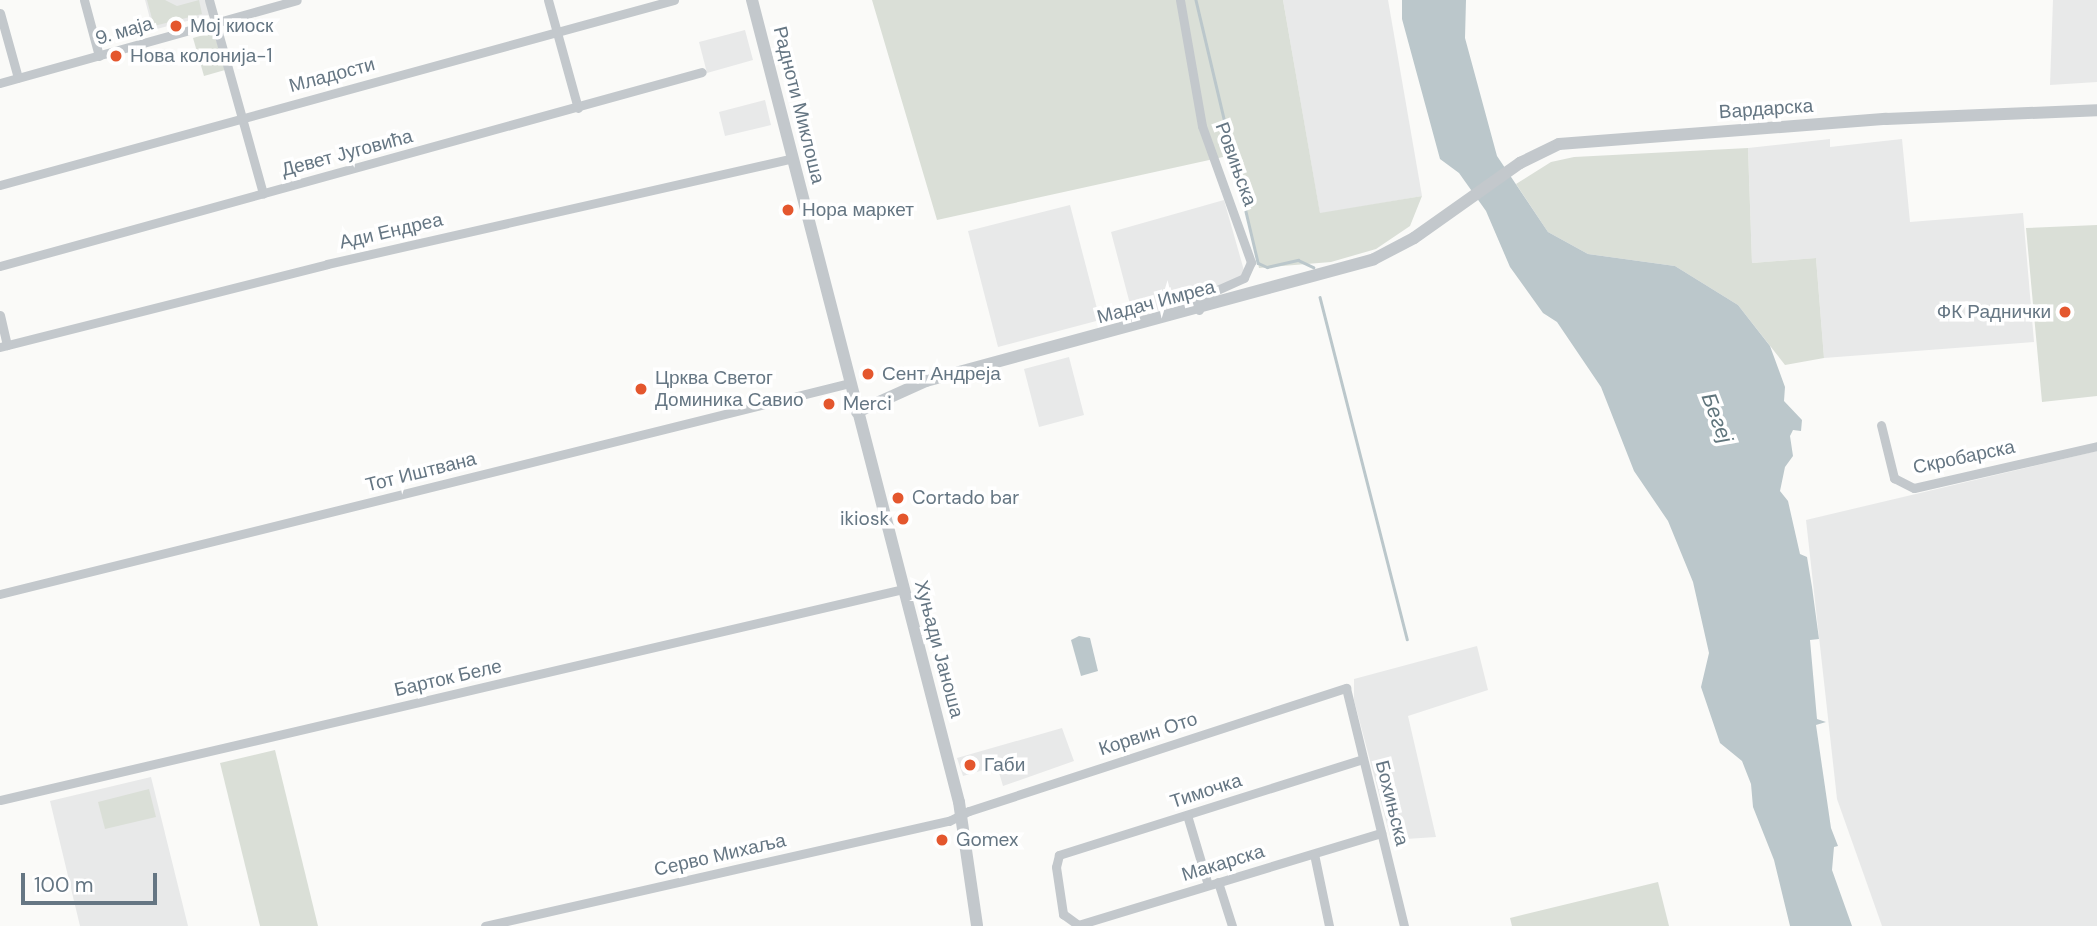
<!DOCTYPE html>
<html>
<head>
<meta charset="utf-8">
<style>
  body { margin:0 }
  #map { position:relative; width:2097px; height:926px; overflow:hidden; background:#fafaf8; font-family:"DM Sans",sans-serif }
  div>[style] { position:absolute }
  .built>* { inset:0; background:#e8e9e9 }
  .green>* { inset:0; background:#dadfd7 }
  .water>* { inset:0; background:#bbc7cb }
  .stream>* { height:2.5px; margin:-1.25px; padding:0 1.25px; transform-origin:1.25px; border-radius:1.25px; background:#bbc7cb }
  .minor>* { height:9px; margin:-4.5px; padding:0 4.5px; transform-origin:4.5px; border-radius:4.5px; background:#c3c8cc }
  .tertiary>* { height:12px; margin:-6px; padding:0 6px; transform-origin:6px; border-radius:6px; background:#c3c8cc }
  .dots>* { width:19px; height:19px; translate:-50% -50%; box-sizing:border-box; border:4px solid #fff; border-radius:50% }
  span { translate:-50% -50%; white-space:nowrap; text-align:center; line-height:1.15; -webkit-text-stroke:7px #fff; paint-order:stroke }
  .poi-label { font-size:19px; color:#657683 }
  .left { translate:0 -50%; text-align:left }
  .right { translate:-100% -50%; text-align:right }
  .street-label { font-size:19px; color:#657683 }
  .water-label { font-size:21px; color:#60757c; font-style:italic }
  .scale { position:absolute; left:21px; top:873px; width:136px; height:32px; box-sizing:border-box; border:4px solid #657683; border-top:0; padding-left:9px; font-size:21px; line-height:24px; white-space:nowrap; color:#657683; -webkit-text-stroke:5px #fff; paint-order:stroke }
</style>
</head>
<body>
<div id="map">
  <div class="built">
    <i style="clip-path:polygon(145px 0,205px 0,210px 15px,153px 30px)"></i>
    <i style="clip-path:polygon(1283px 0,1388px 0,1422px 196px,1320px 214px)"></i>
    <i style="clip-path:polygon(2053px 0,2097px 0,2097px 82px,2050px 85px)"></i>
    <i style="clip-path:polygon(745px 30px,753px 60px,707px 73px,699px 42px)"></i>
    <i style="clip-path:polygon(765px 100px,771px 125px,725px 136px,719px 112px)"></i>
    <i style="clip-path:polygon(1830px 139px,1830px 147px,1902px 139px,1910px 222px,2023px 213px,2034px 342px,1824px 358px,1816px 258px,1752px 263px,1748px 148px)"></i>
    <i style="clip-path:polygon(1224px 200px,1245px 274px,1202px 294px,1189px 311px,1135px 323px,1111px 232px)"></i>
    <i style="clip-path:polygon(1070px 205px,1100px 320px,998px 347px,968px 231px)"></i>
    <i style="clip-path:polygon(1069px 357px,1084px 415px,1039px 427px,1024px 369px)"></i>
    <i style="clip-path:polygon(2097px 451px,2097px 926px,1882px 926px,1837px 799px,1806px 520px)"></i>
    <i style="clip-path:polygon(1477px 646px,1488px 690px,1408px 716px,1436px 837px,1391px 840px,1354px 700px,1354px 679px)"></i>
    <i style="clip-path:polygon(1062px 728px,1074px 761px,1003px 786px,997px 766px,963px 776px,957px 758px)"></i>
    <i style="clip-path:polygon(151px 777px,188px 926px,80px 926px,50px 801px)"></i>
  </div>
  <div class="green">
    <i style="clip-path:polygon(147px 0,165px 0,177px 6px,199px 0,202px 14px,154px 26px)"></i>
    <i style="clip-path:polygon(872px 0,1283px 0,1320px 213px,1422px 196px,1410px 226px,1376px 249px,1331px 262px,1259px 268px,1232px 155px,937px 220px)"></i>
    <i style="clip-path:polygon(214px 32px,225px 70px,204px 76px,193px 38px)"></i>
    <i style="clip-path:polygon(1748px 148px,1752px 263px,1816px 258px,1824px 358px,1785px 365px,1738px 305px,1675px 266px,1588px 254px,1548px 232px,1516px 184px,1551px 162px,1574px 157px)"></i>
    <i style="clip-path:polygon(2097px 225px,2097px 396px,2042px 402px,2026px 228px)"></i>
    <i style="clip-path:polygon(275px 750px,318px 926px,260px 926px,220px 763px)"></i>
    <i style="clip-path:polygon(149px 789px,156px 817px,105px 829px,98px 802px)"></i>
    <i style="clip-path:polygon(1658px 882px,1669px 926px,1512px 926px,1510px 918px)"></i>
  </div>
  <div class="water">
    <i style="clip-path:polygon(1402px 0,1466px 0,1465px 38px,1497px 156px,1548px 232px,1588px 254px,1675px 266px,1738px 305px,1770px 346px,1785px 387px,1784px 401px,1802px 420px,1801px 431px,1793px 430px,1790px 436px,1793px 456px,1785px 467px,1780px 491px,1788px 501px,1800px 554px,1807px 557px,1812px 587px,1819px 639px,1810px 640px,1816px 708px,1817px 719px,1826px 722px,1816px 725px,1831px 828px,1838px 846px,1834px 847px,1832px 870px,1852px 926px,1790px 926px,1774px 860px,1753px 807px,1751px 784px,1742px 761px,1720px 743px,1701px 687px,1709px 653px,1693px 582px,1668px 521px,1634px 471px,1601px 387px,1557px 322px,1543px 313px,1510px 267px,1486px 211px,1459px 173px,1440px 159px,1402px 19px)"></i>
    <i style="clip-path:polygon(1079px 636px,1090px 638px,1098px 671px,1081px 676px,1071px 640px)"></i>
  </div>
  <div class="stream">
    <i style="left:1196px;top:0;width:270px;rotate:76.7deg"></i>
    <i style="left:1258px;top:263px;width:10px;rotate:24deg"></i>
    <i style="left:1267px;top:267px;width:32px;rotate:-13deg"></i>
    <i style="left:1298px;top:260px;width:17px;rotate:25deg"></i>
    <i style="left:1320px;top:297px;width:353px;rotate:75.7deg"></i>
  </div>
  <div class="minor">
    <i style="left:84px;top:0;width:58px;rotate:75deg"></i>
    <i style="left:209px;top:0;width:201px;rotate:74.4deg"></i>
    <i style="left:548px;top:0;width:112px;rotate:74.5deg"></i>
    <i style="left:1180px;top:0;width:128px;rotate:80.1deg"></i>
    <i style="left:1202px;top:126px;width:145px;rotate:70.2deg"></i>
    <i style="left:1251px;top:262px;width:17px;rotate:114deg"></i>
    <i style="left:1244px;top:278px;width:42px;rotate:155.9deg"></i>
    <i style="left:1206px;top:295px;width:8px;rotate:140deg"></i>
    <i style="left:1200px;top:300px;width:10px;rotate:96deg"></i>
    <i style="left:0;top:13px;width:67px;rotate:74.5deg"></i>
    <i style="left:0;top:83px;width:308px;rotate:-15.6deg"></i>
    <i style="left:0;top:185px;width:699px;rotate:-15.35deg"></i>
    <i style="left:0;top:266px;width:728px;rotate:-15.45deg"></i>
    <i style="left:0;top:315px;width:31px;rotate:77deg"></i>
    <i style="left:0;top:347px;width:337px;rotate:-14.2deg"></i>
    <i style="left:327px;top:264px;width:478px;rotate:-12.8deg"></i>
    <i style="left:1881px;top:425px;width:55px;rotate:76.2deg"></i>
    <i style="left:1894px;top:478px;width:22px;rotate:27deg"></i>
    <i style="left:1914px;top:488px;width:188px;rotate:-12.9deg"></i>
    <i style="left:0;top:594px;width:876px;rotate:-13.94deg"></i>
    <i style="left:1363px;top:759px;width:319px;rotate:162.5deg"></i>
    <i style="left:1059px;top:855px;width:12px;rotate:104deg"></i>
    <i style="left:1056px;top:867px;width:48px;rotate:81.5deg"></i>
    <i style="left:1063px;top:914px;width:19px;rotate:36deg"></i>
    <i style="left:1078px;top:925px;width:317px;rotate:-16.9deg"></i>
    <i style="left:0;top:800px;width:927px;rotate:-13.15deg"></i>
    <i style="left:1187px;top:815px;width:73px;rotate:73.3deg"></i>
    <i style="left:1314px;top:854px;width:74px;rotate:78.2deg"></i>
    <i style="left:1218px;top:882px;width:46px;rotate:72.3deg"></i>
    <i style="left:485px;top:926px;width:476px;rotate:-12.8deg"></i>
    <i style="left:949px;top:821px;width:22px;rotate:-27deg"></i>
    <i style="left:969px;top:811px;width:397px;rotate:-18.1deg"></i>
    <i style="left:1346px;top:688px;width:245px;rotate:76.3deg"></i>
  </div>
  <div class="tertiary">
    <i style="left:752px;top:0;width:828px;rotate:75.53deg"></i>
    <i style="left:959px;top:802px;width:125px;rotate:81.7deg"></i>
    <i style="left:857px;top:412px;width:76px;rotate:-24.2deg"></i>
    <i style="left:926px;top:381px;width:464px;rotate:-15.2deg"></i>
    <i style="left:1374px;top:259px;width:45px;rotate:-27.7deg"></i>
    <i style="left:1414px;top:238px;width:130px;rotate:-35.3deg"></i>
    <i style="left:1520px;top:163px;width:43px;rotate:-26deg"></i>
    <i style="left:1559px;top:144px;width:328px;rotate:-4.4deg"></i>
    <i style="left:1886px;top:119px;width:211px;rotate:-2.4deg"></i>
  </div>
  <div class="dots">
    <i style="left:176px;top:26px;background:#e4572e"></i>
    <i style="left:116px;top:56px;background:#e4572e"></i>
    <i style="left:788px;top:210px;background:#e4572e"></i>
    <i style="left:2065px;top:312px;background:#e4572e"></i>
    <i style="left:868px;top:374px;background:#e4572e"></i>
    <i style="left:641px;top:389px;background:#e4572e"></i>
    <i style="left:829px;top:404px;background:#e4572e"></i>
    <i style="left:898px;top:498px;background:#e4572e"></i>
    <i style="left:903px;top:519px;background:#e4572e"></i>
    <i style="left:970px;top:765px;background:#e4572e"></i>
    <i style="left:942px;top:840px;background:#e4572e"></i>
  </div>
  <div class="poi-label">
    <span class="left" style="left:190px;top:26px">Мој киоск</span>
    <span class="left" style="left:130px;top:56px">Нова колонија-1</span>
    <span class="left" style="left:802px;top:210px">Нора маркет</span>
    <span class="right" style="left:2051px;top:312px">ФК Раднички</span>
    <span class="left" style="left:882px;top:374px">Сент Андреја</span>
    <span class="left" style="left:655px;top:389px">Црква Светог<br>Доминика Савио</span>
    <span class="left" style="left:843px;top:404px">Merci</span>
    <span class="left" style="left:912px;top:498px">Cortado bar</span>
    <span class="right" style="left:889px;top:519px">ikiosk</span>
    <span class="left" style="left:984px;top:765px">Габи</span>
    <span class="left" style="left:956px;top:840px">Gomex</span>
  </div>
  <div class="street-label">
    <span style="left:124px;top:31px;rotate:-16deg">9. маја</span>
    <span style="left:332px;top:75px;rotate:-15deg">Младости</span>
    <span style="left:799px;top:105px;rotate:76deg">Радноти Миклоша</span>
    <span style="left:1766px;top:109px;rotate:-4deg">Вардарска</span>
    <span style="left:347px;top:153px;rotate:-15deg">Девет Југовића</span>
    <span style="left:1236px;top:164px;rotate:70deg">Ровињска</span>
    <span style="left:391px;top:231px;rotate:-13deg">Ади Ендреа</span>
    <span style="left:1156px;top:302px;rotate:-15deg">Мадач Имреа</span>
    <span style="left:1964px;top:457px;rotate:-12deg">Скробарска</span>
    <span style="left:421px;top:472px;rotate:-14deg">Тот Иштвана</span>
    <span style="left:939px;top:649px;rotate:75deg">Хуњади Јаноша</span>
    <span style="left:448px;top:678px;rotate:-13deg">Барток Беле</span>
    <span style="left:1148px;top:734px;rotate:-18deg">Корвин Ото</span>
    <span style="left:1206px;top:791px;rotate:-18deg">Тимочка</span>
    <span style="left:1392px;top:803px;rotate:76deg">Бохињска</span>
    <span style="left:720px;top:855px;rotate:-13deg">Серво Михаља</span>
    <span style="left:1223px;top:863px;rotate:-17deg">Макарска</span>
  </div>
  <div class="water-label">
    <span style="left:1717px;top:418px;rotate:69deg">Бегеј</span>
  </div>
  <div class="scale">100 m</div>
</div>
</body>
</html>
